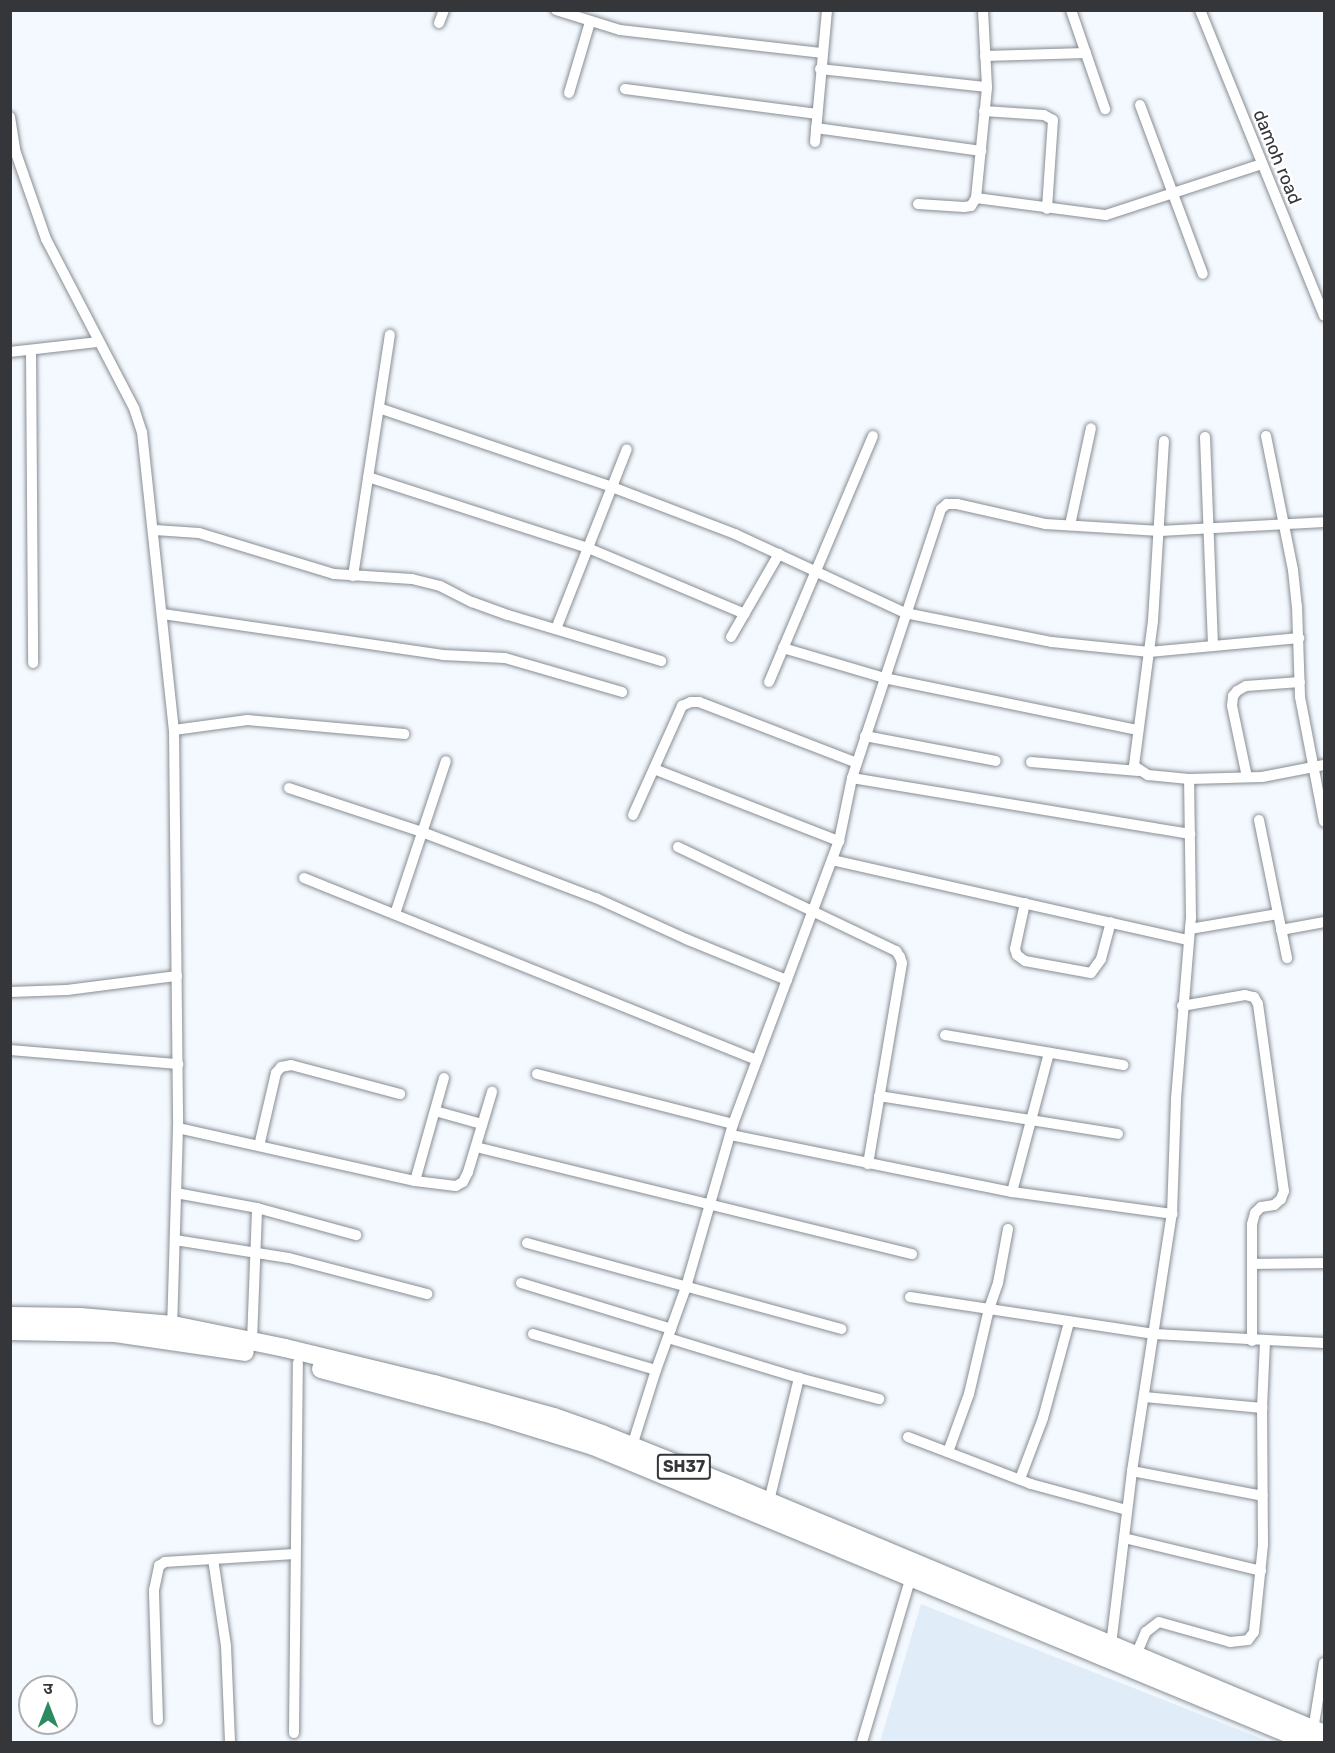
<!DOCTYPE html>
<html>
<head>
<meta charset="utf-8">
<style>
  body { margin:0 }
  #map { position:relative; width:1335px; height:1753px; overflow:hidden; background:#f3f9fe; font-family:Rubik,"Noto Sans Devanagari",sans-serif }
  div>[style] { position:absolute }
  .built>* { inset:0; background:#e0ecf8 }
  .roads { filter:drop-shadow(0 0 2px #878d93) drop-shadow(0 0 2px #878d93) }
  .minor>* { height:10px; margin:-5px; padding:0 5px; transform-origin:5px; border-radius:5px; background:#fff }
  .primary>* { height:18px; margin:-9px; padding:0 9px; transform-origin:9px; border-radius:9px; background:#fff }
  span { translate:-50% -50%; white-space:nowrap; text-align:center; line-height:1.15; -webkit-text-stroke:5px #fff; paint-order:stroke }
  .shield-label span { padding:2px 4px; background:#fff; border:2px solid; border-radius:4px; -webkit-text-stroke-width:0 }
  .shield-label { font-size:16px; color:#343639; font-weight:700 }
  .street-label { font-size:18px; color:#343639 }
  .frame { position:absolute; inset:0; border:12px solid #343639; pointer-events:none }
  .north { position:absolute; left:18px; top:1675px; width:60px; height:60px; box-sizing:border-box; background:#fff; border:2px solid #aeafb0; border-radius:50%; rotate:0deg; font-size:16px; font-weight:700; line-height:24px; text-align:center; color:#343639 }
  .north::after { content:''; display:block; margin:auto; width:21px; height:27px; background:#2d895f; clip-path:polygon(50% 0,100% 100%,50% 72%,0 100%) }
</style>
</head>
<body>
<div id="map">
  <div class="built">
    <i style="clip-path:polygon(921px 1604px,1245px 1732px,1270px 1742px,880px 1742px)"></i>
  </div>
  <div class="roads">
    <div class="minor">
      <i style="left:556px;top:10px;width:67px;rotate:17.4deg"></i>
      <i style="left:620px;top:30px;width:202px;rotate:6.5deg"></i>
      <i style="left:1071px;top:10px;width:105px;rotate:71deg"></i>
      <i style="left:1200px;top:10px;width:330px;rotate:67.9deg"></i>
      <i style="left:439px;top:23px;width:14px;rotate:-69deg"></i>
      <i style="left:985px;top:56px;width:101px;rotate:-1.7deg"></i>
      <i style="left:820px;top:69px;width:168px;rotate:6.2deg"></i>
      <i style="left:625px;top:89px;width:194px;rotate:7.4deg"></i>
      <i style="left:569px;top:93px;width:74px;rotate:-73.5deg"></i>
      <i style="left:1140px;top:105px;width:180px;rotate:69.6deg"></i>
      <i style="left:984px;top:111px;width:60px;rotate:3.8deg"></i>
      <i style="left:1044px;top:115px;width:10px;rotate:29deg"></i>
      <i style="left:1053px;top:120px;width:89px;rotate:93.9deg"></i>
      <i style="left:10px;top:117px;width:36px;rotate:81deg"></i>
      <i style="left:16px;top:153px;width:91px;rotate:70.8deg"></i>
      <i style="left:46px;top:239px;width:191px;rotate:62.5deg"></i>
      <i style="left:134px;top:408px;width:25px;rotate:72deg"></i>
      <i style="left:142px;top:432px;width:300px;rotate:83.9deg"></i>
      <i style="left:174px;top:730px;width:398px;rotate:89.4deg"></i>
      <i style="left:178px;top:1128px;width:202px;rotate:91.7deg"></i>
      <i style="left:816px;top:128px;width:167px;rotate:7.9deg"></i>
      <i style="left:815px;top:142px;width:133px;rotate:-84.8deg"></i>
      <i style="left:976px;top:198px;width:131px;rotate:7.5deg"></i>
      <i style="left:1106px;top:215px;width:164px;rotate:-18.1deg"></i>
      <i style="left:918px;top:204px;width:46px;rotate:3.7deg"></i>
      <i style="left:964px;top:207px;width:7px;rotate:-8deg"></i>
      <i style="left:971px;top:206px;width:9px;rotate:-58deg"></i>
      <i style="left:976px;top:198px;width:112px;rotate:-84.3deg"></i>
      <i style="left:987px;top:87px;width:77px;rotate:-93deg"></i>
      <i style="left:31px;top:351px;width:312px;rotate:89.6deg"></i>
      <i style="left:10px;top:352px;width:89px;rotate:-6.5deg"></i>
      <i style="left:379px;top:408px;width:246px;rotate:18.7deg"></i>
      <i style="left:612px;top:487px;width:132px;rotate:20.9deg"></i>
      <i style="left:735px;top:534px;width:187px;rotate:24.9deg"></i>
      <i style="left:905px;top:613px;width:150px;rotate:11.2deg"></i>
      <i style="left:1052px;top:642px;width:98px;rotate:5.9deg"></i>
      <i style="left:1149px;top:652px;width:151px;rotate:-5.3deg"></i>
      <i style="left:1266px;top:436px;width:137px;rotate:78.6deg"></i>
      <i style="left:1293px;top:570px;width:36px;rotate:84deg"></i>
      <i style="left:1297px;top:606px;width:91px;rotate:88.1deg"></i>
      <i style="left:1300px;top:697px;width:127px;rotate:79.1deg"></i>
      <i style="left:1205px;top:437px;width:209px;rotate:87.8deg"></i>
      <i style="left:1164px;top:441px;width:180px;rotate:93.5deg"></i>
      <i style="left:1153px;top:621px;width:146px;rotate:97.5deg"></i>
      <i style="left:1134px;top:766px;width:17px;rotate:33deg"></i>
      <i style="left:1148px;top:775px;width:41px;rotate:5.6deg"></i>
      <i style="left:1189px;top:779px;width:73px;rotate:-1.6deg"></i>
      <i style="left:1262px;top:777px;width:63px;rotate:-11deg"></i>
      <i style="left:368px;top:477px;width:231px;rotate:17.9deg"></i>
      <i style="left:588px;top:548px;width:170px;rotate:22.8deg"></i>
      <i style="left:1070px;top:525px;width:99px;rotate:-77.8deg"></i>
      <i style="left:155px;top:530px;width:44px;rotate:3.9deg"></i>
      <i style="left:199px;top:533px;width:141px;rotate:16.9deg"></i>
      <i style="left:334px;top:574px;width:78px;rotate:3.7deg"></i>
      <i style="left:412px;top:579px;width:29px;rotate:14deg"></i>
      <i style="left:440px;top:586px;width:36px;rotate:27deg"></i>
      <i style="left:472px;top:602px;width:38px;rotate:20deg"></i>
      <i style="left:508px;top:615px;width:160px;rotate:16.7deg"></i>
      <i style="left:353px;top:576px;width:244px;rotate:-81.3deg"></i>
      <i style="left:163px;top:614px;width:283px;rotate:8.3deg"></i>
      <i style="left:443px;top:655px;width:62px;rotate:2.8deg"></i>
      <i style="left:505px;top:658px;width:122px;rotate:16.2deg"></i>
      <i style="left:556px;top:629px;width:193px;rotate:-68.5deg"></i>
      <i style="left:731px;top:637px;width:96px;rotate:-60deg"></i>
      <i style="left:783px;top:648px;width:105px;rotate:16.5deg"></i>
      <i style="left:884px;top:678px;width:258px;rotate:11.6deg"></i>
      <i style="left:769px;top:682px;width:267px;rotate:-67.1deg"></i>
      <i style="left:174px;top:730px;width:74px;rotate:-7.8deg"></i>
      <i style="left:247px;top:720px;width:158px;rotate:5.1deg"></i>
      <i style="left:865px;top:736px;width:133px;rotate:10.8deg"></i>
      <i style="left:1031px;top:762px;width:108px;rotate:4.8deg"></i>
      <i style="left:654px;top:769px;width:199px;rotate:21.3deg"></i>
      <i style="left:1247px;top:777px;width:73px;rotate:-101.9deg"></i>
      <i style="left:1232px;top:706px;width:10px;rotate:-84deg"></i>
      <i style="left:1233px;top:696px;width:6px;rotate:-51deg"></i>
      <i style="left:1237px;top:691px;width:10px;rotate:-29deg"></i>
      <i style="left:1246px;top:686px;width:54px;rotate:-4.2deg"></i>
      <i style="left:852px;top:778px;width:343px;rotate:9.4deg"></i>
      <i style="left:289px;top:788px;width:140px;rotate:18.3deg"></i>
      <i style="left:422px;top:832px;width:186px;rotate:20.8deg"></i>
      <i style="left:596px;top:898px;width:99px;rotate:24.5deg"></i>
      <i style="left:686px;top:939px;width:109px;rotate:22.1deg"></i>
      <i style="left:633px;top:815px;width:120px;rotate:-65.8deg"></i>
      <i style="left:682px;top:706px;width:10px;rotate:-24deg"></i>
      <i style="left:691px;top:702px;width:8px"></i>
      <i style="left:699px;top:702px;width:169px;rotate:21.1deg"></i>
      <i style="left:1259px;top:820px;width:141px;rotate:78.5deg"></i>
      <i style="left:678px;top:847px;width:242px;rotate:25.5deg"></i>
      <i style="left:896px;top:951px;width:7px;rotate:56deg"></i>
      <i style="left:900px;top:957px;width:6px;rotate:72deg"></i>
      <i style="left:902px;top:963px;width:204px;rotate:99.6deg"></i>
      <i style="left:832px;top:860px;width:365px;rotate:12.7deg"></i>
      <i style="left:304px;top:878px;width:488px;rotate:21.9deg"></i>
      <i style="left:1025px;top:903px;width:47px;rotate:102.3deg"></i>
      <i style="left:1015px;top:949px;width:6px;rotate:72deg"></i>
      <i style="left:1017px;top:955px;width:10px;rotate:37deg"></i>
      <i style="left:1025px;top:961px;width:67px;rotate:10.3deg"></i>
      <i style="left:1091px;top:973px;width:17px;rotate:-54deg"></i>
      <i style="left:1101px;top:959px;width:38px;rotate:-75deg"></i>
      <i style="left:395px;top:914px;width:161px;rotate:-71.6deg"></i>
      <i style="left:1190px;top:929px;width:89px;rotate:-9.7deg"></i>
      <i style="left:1281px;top:930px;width:44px;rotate:-10.5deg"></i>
      <i style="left:10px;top:992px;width:57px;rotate:-2deg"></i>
      <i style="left:67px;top:990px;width:111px;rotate:-7.3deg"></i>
      <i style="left:1182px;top:1006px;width:64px;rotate:-9.9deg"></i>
      <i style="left:1245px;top:995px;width:9px;rotate:13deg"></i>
      <i style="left:1254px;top:997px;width:8px;rotate:60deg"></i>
      <i style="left:1258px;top:1004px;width:189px;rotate:82.1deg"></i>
      <i style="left:1284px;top:1191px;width:9px;rotate:111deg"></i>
      <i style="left:1281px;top:1199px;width:9px;rotate:139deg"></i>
      <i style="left:1274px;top:1205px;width:13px;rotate:171deg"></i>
      <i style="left:1261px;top:1207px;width:8px;rotate:135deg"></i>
      <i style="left:1255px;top:1213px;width:11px;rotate:105deg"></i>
      <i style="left:1252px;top:1224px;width:117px;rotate:90deg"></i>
      <i style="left:945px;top:1035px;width:181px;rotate:9.6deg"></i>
      <i style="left:10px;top:1050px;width:169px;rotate:4.8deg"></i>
      <i style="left:537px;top:1074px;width:202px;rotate:14.3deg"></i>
      <i style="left:879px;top:1096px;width:242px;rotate:9deg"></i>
      <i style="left:435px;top:1111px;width:49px;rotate:15.5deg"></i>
      <i style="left:178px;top:1128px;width:243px;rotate:12.6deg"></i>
      <i style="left:415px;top:1181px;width:41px;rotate:7deg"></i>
      <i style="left:456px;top:1186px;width:8px;rotate:-30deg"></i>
      <i style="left:463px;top:1182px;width:11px;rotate:-63deg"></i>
      <i style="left:468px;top:1172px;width:84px;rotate:-73.3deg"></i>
      <i style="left:731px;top:1135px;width:287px;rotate:11.5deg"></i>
      <i style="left:1012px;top:1192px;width:162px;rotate:7.8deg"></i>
      <i style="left:259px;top:1146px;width:75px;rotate:-76.9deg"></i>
      <i style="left:276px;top:1073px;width:8px;rotate:-50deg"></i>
      <i style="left:281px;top:1067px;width:10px;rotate:-11deg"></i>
      <i style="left:291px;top:1065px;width:113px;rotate:14.9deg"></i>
      <i style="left:476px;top:1147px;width:449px;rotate:13.8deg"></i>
      <i style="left:415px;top:1181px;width:107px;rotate:-74.3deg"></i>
      <i style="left:1012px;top:1192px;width:144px;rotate:-75.1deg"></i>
      <i style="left:176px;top:1193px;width:82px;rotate:10.5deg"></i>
      <i style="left:257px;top:1208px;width:103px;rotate:15.3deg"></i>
      <i style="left:175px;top:1240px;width:115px;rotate:9deg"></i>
      <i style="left:289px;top:1258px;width:143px;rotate:14.6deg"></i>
      <i style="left:527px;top:1243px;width:326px;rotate:15.3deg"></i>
      <i style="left:1252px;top:1264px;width:72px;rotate:-0.8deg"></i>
      <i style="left:521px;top:1283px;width:157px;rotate:17deg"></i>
      <i style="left:910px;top:1297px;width:247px;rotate:8.6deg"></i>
      <i style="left:1154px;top:1334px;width:170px;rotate:3deg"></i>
      <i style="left:533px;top:1334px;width:128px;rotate:16.3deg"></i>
      <i style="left:668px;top:1338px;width:137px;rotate:17deg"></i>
      <i style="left:799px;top:1378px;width:83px;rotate:14.7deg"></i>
      <i style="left:252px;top:1341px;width:133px;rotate:-87.8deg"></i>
      <i style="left:1144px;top:1397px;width:119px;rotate:5.3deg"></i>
      <i style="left:908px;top:1437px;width:132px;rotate:20.9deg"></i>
      <i style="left:1031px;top:1484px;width:99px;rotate:15.2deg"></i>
      <i style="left:632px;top:1446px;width:80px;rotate:-72.5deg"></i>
      <i style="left:656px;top:1370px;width:88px;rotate:-70.1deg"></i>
      <i style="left:686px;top:1287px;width:170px;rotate:-73.9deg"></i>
      <i style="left:733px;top:1124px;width:302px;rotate:-69.5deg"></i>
      <i style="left:839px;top:841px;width:64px;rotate:-78.3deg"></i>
      <i style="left:852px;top:778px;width:283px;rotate:-71.7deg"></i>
      <i style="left:941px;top:509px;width:8px;rotate:-40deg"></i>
      <i style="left:947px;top:504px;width:10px"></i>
      <i style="left:957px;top:504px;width:90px;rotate:12.8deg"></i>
      <i style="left:1045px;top:524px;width:115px;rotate:3.5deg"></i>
      <i style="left:1160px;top:531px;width:164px;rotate:-3.1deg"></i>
      <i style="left:948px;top:1452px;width:62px;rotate:-70.1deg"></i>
      <i style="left:969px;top:1394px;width:87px;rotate:-76.8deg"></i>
      <i style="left:989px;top:1309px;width:28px;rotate:-71deg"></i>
      <i style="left:998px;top:1283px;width:55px;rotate:-79.5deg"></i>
      <i style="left:1132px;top:1471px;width:133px;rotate:10.8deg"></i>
      <i style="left:1020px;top:1479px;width:65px;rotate:-69.3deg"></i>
      <i style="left:1043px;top:1418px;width:99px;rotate:-74.8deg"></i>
      <i style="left:769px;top:1501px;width:127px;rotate:-76.3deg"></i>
      <i style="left:1124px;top:1538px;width:141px;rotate:13.5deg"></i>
      <i style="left:213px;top:1559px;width:88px;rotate:81.5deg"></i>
      <i style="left:226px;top:1646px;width:96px;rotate:87.6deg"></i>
      <i style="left:1111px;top:1645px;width:175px;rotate:-83.1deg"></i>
      <i style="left:1132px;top:1471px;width:260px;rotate:-81.2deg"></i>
      <i style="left:1172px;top:1214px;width:115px;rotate:-88deg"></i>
      <i style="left:1176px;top:1099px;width:182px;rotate:-85.3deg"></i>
      <i style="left:1191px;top:918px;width:139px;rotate:-90.8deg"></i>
      <i style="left:1136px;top:1655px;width:25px;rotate:-67deg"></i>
      <i style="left:1146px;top:1632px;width:16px;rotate:-38deg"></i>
      <i style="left:1159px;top:1622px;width:74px;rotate:15.7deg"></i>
      <i style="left:1230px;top:1642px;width:18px;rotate:-6deg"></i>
      <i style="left:1248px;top:1640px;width:10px;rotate:-53deg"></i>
      <i style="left:1254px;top:1632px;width:87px;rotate:-84.1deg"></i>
      <i style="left:1263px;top:1545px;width:137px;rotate:-90.4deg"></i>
      <i style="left:1262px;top:1408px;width:67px;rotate:-87.4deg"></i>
      <i style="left:158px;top:1720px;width:130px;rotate:-91.8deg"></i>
      <i style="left:154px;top:1590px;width:25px;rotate:-78deg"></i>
      <i style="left:159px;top:1566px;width:7px;rotate:-34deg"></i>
      <i style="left:165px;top:1562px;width:129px;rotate:-3.5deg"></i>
      <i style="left:1313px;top:1730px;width:68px;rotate:-80.7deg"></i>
      <i style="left:294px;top:1733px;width:370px;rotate:-89.4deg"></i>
      <i style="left:862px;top:1742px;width:172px;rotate:-73.5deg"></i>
    </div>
    <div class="primary">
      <i style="left:10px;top:1316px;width:70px;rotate:0.8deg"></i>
      <i style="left:80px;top:1317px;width:93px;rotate:4.9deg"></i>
      <i style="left:173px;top:1325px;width:114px;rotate:11.6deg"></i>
      <i style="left:285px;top:1348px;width:153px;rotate:13.6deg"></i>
      <i style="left:434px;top:1384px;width:124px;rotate:15.4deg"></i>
      <i style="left:554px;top:1417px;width:51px;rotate:19.5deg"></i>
      <i style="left:602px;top:1434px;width:148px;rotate:21.9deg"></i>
      <i style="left:739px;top:1489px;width:634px;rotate:22.72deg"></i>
      <i style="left:10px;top:1331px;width:105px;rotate:1.1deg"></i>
      <i style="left:115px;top:1333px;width:131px;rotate:8.3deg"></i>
      <i style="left:321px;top:1369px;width:168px;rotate:14.9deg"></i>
      <i style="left:483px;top:1412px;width:115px;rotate:17.2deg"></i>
      <i style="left:593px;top:1446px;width:775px;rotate:22.46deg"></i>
    </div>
  </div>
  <div class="shield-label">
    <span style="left:684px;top:1467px">SH37</span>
  </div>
  <div class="street-label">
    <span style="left:1277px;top:157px;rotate:68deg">damoh road</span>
  </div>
  <div class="frame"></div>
  <div class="north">उ</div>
</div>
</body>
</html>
